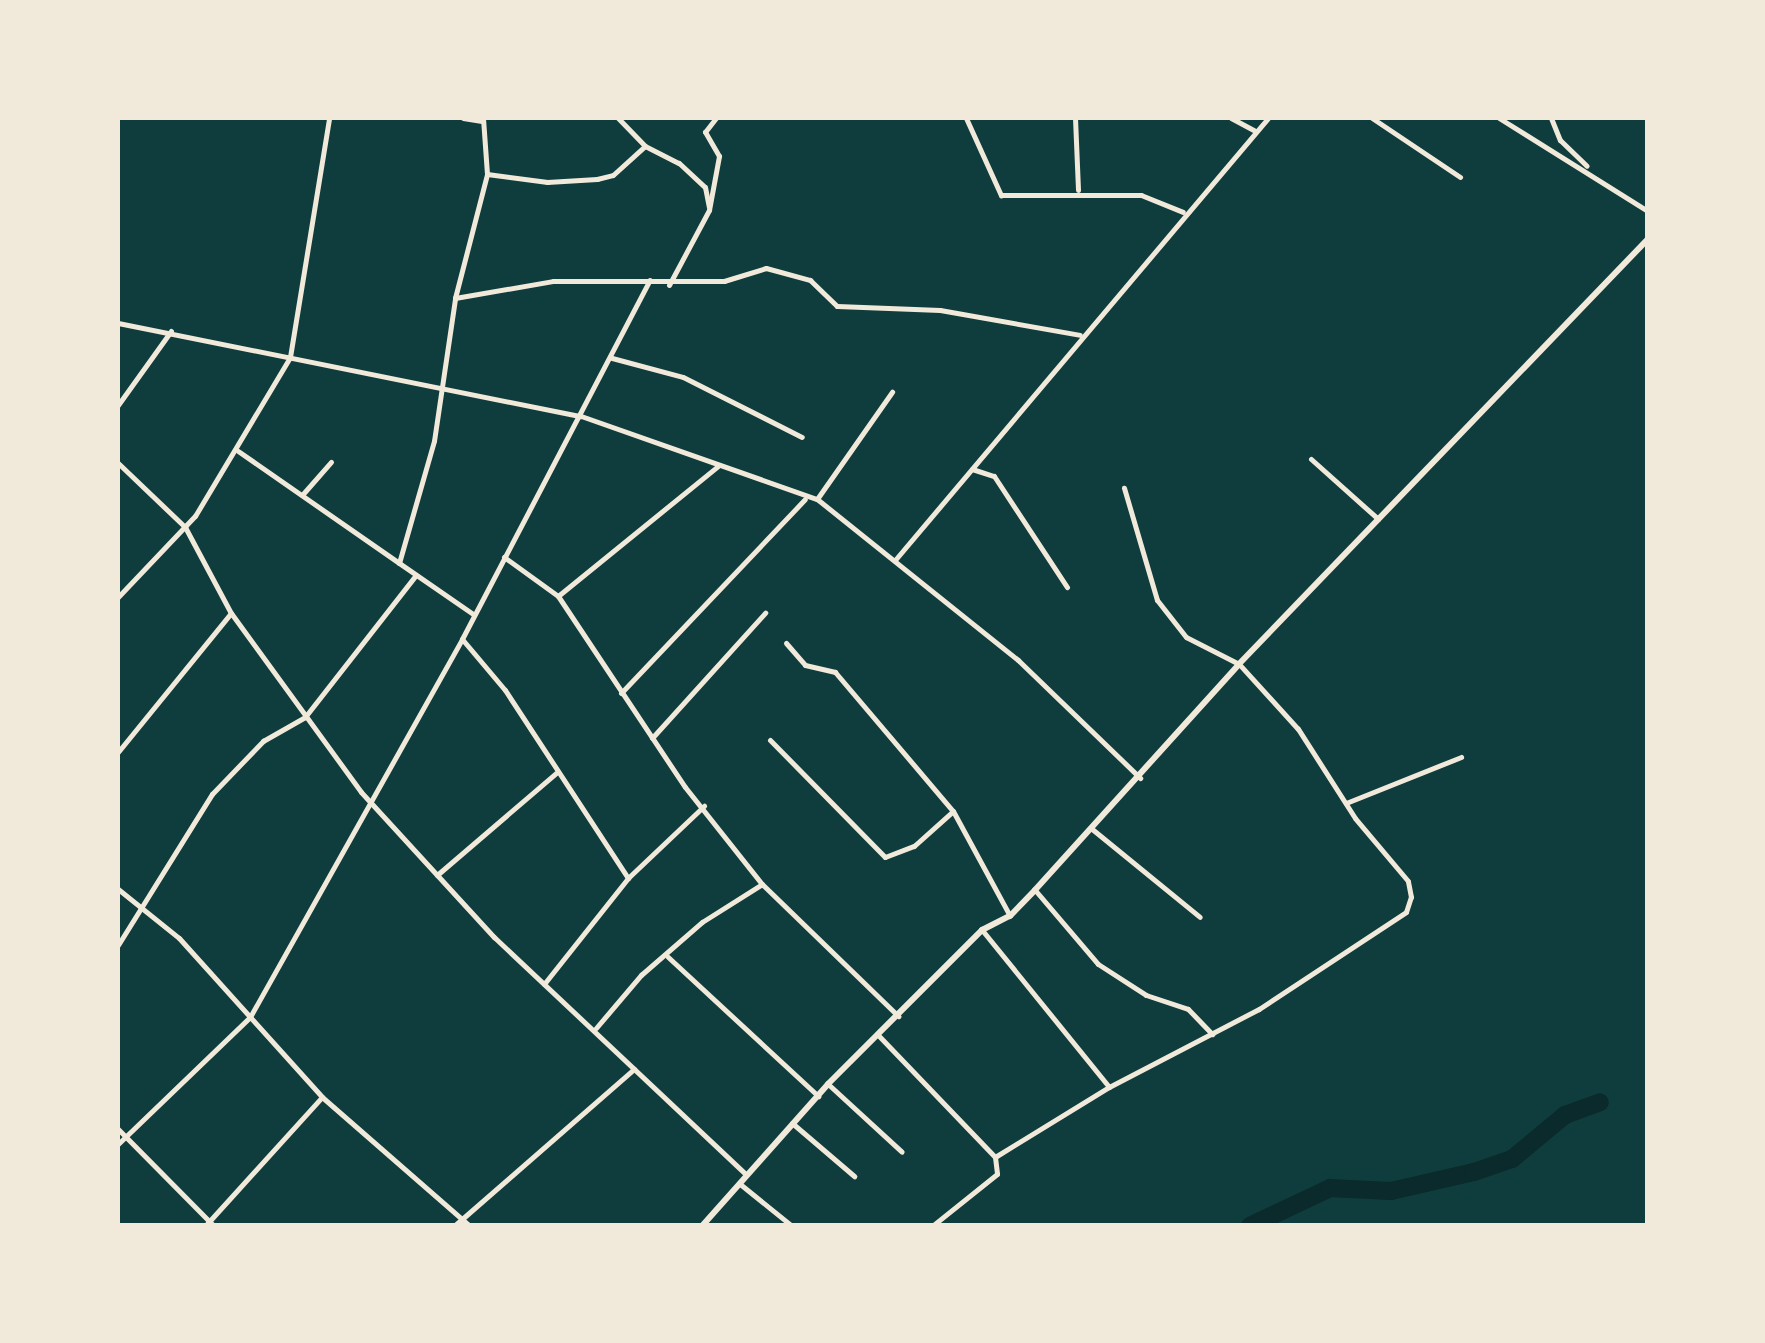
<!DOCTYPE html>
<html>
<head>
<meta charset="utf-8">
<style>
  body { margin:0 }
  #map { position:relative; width:1765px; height:1343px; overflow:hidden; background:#0f3d3e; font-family:"Fira Sans Condensed",sans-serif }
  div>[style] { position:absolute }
  .river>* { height:18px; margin:-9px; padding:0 9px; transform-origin:9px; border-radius:9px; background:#0a2a2b }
  .minor>* { height:5px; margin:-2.5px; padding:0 2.5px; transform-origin:2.5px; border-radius:2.5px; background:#f1e9da }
  .tertiary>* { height:6px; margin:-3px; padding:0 3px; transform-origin:3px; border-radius:3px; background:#f1e9da }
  span { translate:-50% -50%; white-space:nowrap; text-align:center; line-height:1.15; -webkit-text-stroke:10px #f1e9da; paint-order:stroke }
  .frame { position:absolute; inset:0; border:120px solid #f1e9da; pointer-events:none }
</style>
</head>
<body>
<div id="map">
  <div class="river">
    <i style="left:1250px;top:1226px;width:89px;rotate:-25.4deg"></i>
    <i style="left:1330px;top:1188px;width:61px;rotate:2.8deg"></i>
    <i style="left:1391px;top:1191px;width:85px;rotate:-12.9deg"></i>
    <i style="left:1474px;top:1172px;width:40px;rotate:-18.9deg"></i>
    <i style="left:1512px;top:1159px;width:69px;rotate:-39.7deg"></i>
    <i style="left:1565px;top:1115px;width:37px;rotate:-20deg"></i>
  </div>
  <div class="minor">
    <i style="left:463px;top:118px;width:19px;rotate:9deg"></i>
    <i style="left:618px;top:118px;width:39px;rotate:46deg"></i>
    <i style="left:645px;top:146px;width:38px;rotate:27deg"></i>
    <i style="left:679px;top:163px;width:35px;rotate:43deg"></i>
    <i style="left:705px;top:187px;width:20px;rotate:79deg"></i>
    <i style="left:966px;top:118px;width:85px;rotate:65.6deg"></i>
    <i style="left:1001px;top:195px;width:140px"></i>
    <i style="left:1141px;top:195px;width:45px;rotate:22deg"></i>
    <i style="left:1075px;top:118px;width:72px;rotate:87.6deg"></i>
    <i style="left:1231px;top:118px;width:27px;rotate:28deg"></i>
    <i style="left:1372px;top:118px;width:106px;rotate:33.8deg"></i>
    <i style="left:1499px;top:118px;width:176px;rotate:32deg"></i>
    <i style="left:1551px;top:118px;width:24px;rotate:68deg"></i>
    <i style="left:1560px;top:140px;width:37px;rotate:44deg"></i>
    <i style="left:487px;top:174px;width:61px;rotate:7.6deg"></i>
    <i style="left:547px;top:182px;width:50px;rotate:-3.4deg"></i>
    <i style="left:597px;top:179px;width:16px;rotate:-14deg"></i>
    <i style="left:613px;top:175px;width:43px;rotate:-42.2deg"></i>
    <i style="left:669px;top:285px;width:85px;rotate:-61.9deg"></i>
    <i style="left:709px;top:210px;width:55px;rotate:-79.5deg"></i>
    <i style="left:719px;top:156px;width:28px;rotate:-120deg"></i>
    <i style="left:705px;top:132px;width:18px;rotate:-52deg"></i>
    <i style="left:455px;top:298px;width:99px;rotate:-9.8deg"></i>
    <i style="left:553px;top:281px;width:171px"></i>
    <i style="left:724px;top:281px;width:44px;rotate:-17.2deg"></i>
    <i style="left:766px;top:268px;width:46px;rotate:15.3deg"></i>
    <i style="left:810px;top:280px;width:37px;rotate:44deg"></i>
    <i style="left:837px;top:306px;width:103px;rotate:2.2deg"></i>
    <i style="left:940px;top:310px;width:142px;rotate:10.1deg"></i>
    <i style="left:118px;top:323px;width:472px;rotate:11.4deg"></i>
    <i style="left:581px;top:416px;width:250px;rotate:19.4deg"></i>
    <i style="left:817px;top:499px;width:258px;rotate:38.7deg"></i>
    <i style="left:1018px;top:660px;width:170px;rotate:44deg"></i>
    <i style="left:612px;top:358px;width:73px;rotate:15deg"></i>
    <i style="left:683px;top:377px;width:133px;rotate:26.8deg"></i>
    <i style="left:118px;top:405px;width:91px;rotate:-54.4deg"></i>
    <i style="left:238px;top:451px;width:196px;rotate:34.8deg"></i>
    <i style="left:1311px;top:459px;width:90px;rotate:41.8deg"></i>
    <i style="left:118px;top:463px;width:93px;rotate:43.7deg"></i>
    <i style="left:185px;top:527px;width:98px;rotate:61.9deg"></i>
    <i style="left:231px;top:613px;width:221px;rotate:54deg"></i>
    <i style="left:361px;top:792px;width:197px;rotate:47.5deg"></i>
    <i style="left:494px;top:937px;width:344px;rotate:43.3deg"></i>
    <i style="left:972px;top:469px;width:23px;rotate:18deg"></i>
    <i style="left:994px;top:476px;width:133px;rotate:56.7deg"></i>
    <i style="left:302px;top:495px;width:44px;rotate:-48.7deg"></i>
    <i style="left:817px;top:499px;width:131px;rotate:-55deg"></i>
    <i style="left:504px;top:557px;width:67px;rotate:35.8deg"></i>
    <i style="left:558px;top:596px;width:229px;rotate:56.4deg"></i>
    <i style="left:685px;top:787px;width:124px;rotate:51.6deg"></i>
    <i style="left:762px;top:884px;width:190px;rotate:44.1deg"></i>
    <i style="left:895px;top:560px;width:578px;rotate:-49.84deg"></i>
    <i style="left:558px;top:596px;width:206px;rotate:-39.1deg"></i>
    <i style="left:118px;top:597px;width:112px;rotate:-46.5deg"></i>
    <i style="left:195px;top:516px;width:185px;rotate:-59.1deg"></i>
    <i style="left:290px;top:357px;width:242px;rotate:-80.7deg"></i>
    <i style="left:473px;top:614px;width:90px;rotate:-145.4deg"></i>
    <i style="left:399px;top:563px;width:127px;rotate:-74deg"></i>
    <i style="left:434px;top:441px;width:145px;rotate:-81.6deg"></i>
    <i style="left:455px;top:298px;width:128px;rotate:-75.5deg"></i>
    <i style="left:487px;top:174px;width:56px;rotate:-94.1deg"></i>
    <i style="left:462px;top:639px;width:67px;rotate:49.9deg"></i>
    <i style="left:505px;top:690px;width:225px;rotate:56.8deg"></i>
    <i style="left:786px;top:643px;width:29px;rotate:49deg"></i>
    <i style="left:805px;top:665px;width:31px;rotate:13deg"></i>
    <i style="left:835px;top:672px;width:182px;rotate:49.7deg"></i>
    <i style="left:953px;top:811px;width:119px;rotate:61.5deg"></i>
    <i style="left:621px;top:693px;width:267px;rotate:-46.5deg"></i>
    <i style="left:652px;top:738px;width:169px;rotate:-47.9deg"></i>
    <i style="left:770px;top:740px;width:164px;rotate:45.5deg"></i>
    <i style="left:885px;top:857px;width:31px;rotate:-21deg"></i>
    <i style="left:914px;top:846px;width:52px;rotate:-41.9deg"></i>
    <i style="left:118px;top:752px;width:179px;rotate:-50.9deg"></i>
    <i style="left:1346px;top:803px;width:124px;rotate:-21.8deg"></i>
    <i style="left:1092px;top:829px;width:139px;rotate:39.2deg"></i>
    <i style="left:437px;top:875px;width:157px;rotate:-40.6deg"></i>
    <i style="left:118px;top:889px;width:78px;rotate:38.8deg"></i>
    <i style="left:179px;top:938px;width:214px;rotate:48deg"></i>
    <i style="left:322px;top:1097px;width:196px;rotate:41.1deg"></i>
    <i style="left:1035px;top:890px;width:97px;rotate:49.6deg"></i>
    <i style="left:1098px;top:964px;width:57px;rotate:32.9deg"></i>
    <i style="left:1146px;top:995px;width:44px;rotate:18.4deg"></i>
    <i style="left:1188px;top:1009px;width:35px;rotate:46deg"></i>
    <i style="left:982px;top:930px;width:202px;rotate:51deg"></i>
    <i style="left:118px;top:945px;width:178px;rotate:-58.1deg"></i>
    <i style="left:212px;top:794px;width:74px;rotate:-46.1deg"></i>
    <i style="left:263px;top:741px;width:48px;rotate:-29.7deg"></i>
    <i style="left:305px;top:717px;width:180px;rotate:-52deg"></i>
    <i style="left:668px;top:957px;width:205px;rotate:42.8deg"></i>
    <i style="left:544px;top:984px;width:135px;rotate:-51.6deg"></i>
    <i style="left:628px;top:878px;width:105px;rotate:-43.5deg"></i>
    <i style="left:596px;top:1028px;width:70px;rotate:-49.7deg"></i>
    <i style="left:641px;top:975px;width:81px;rotate:-41deg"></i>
    <i style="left:702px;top:922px;width:71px;rotate:-32.3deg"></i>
    <i style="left:879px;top:1036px;width:168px;rotate:46.2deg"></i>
    <i style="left:995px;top:1157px;width:17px;rotate:83deg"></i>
    <i style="left:997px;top:1174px;width:83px;rotate:141.3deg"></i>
    <i style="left:828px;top:1084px;width:100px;rotate:42.6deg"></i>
    <i style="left:792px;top:1123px;width:82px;rotate:40.5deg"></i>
    <i style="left:118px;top:1129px;width:136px;rotate:45.3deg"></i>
    <i style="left:118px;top:1144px;width:183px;rotate:-43.9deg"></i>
    <i style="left:250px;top:1017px;width:433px;rotate:-60.7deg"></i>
    <i style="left:462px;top:639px;width:405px;rotate:-62.4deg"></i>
    <i style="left:995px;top:1157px;width:134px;rotate:-31.6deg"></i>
    <i style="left:1109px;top:1087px;width:169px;rotate:-27.5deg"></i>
    <i style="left:1259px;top:1009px;width:176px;rotate:-33.4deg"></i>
    <i style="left:1406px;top:912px;width:16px;rotate:-72deg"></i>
    <i style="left:1411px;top:897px;width:16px;rotate:-101deg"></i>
    <i style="left:1408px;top:881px;width:82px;rotate:-130.1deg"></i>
    <i style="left:1355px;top:818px;width:106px;rotate:-122.6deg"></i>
    <i style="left:1298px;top:729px;width:88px;rotate:-132.2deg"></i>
    <i style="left:1239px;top:664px;width:59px;rotate:-153deg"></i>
    <i style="left:1186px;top:637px;width:47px;rotate:-128.1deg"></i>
    <i style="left:1157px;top:600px;width:117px;rotate:-106.4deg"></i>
    <i style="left:740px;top:1184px;width:67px;rotate:38.9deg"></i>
    <i style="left:205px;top:1226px;width:173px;rotate:-47.8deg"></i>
    <i style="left:454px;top:1226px;width:239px;rotate:-41.1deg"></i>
  </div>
  <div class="tertiary">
    <i style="left:702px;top:1226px;width:190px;rotate:-48.4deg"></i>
    <i style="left:828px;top:1084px;width:218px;rotate:-45deg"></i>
    <i style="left:982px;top:930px;width:31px;rotate:-27deg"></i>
    <i style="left:1010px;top:916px;width:36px;rotate:-46deg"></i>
    <i style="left:1035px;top:890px;width:304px;rotate:-47.9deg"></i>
    <i style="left:1239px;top:664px;width:590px;rotate:-46.1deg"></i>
  </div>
  <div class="frame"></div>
</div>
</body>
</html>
